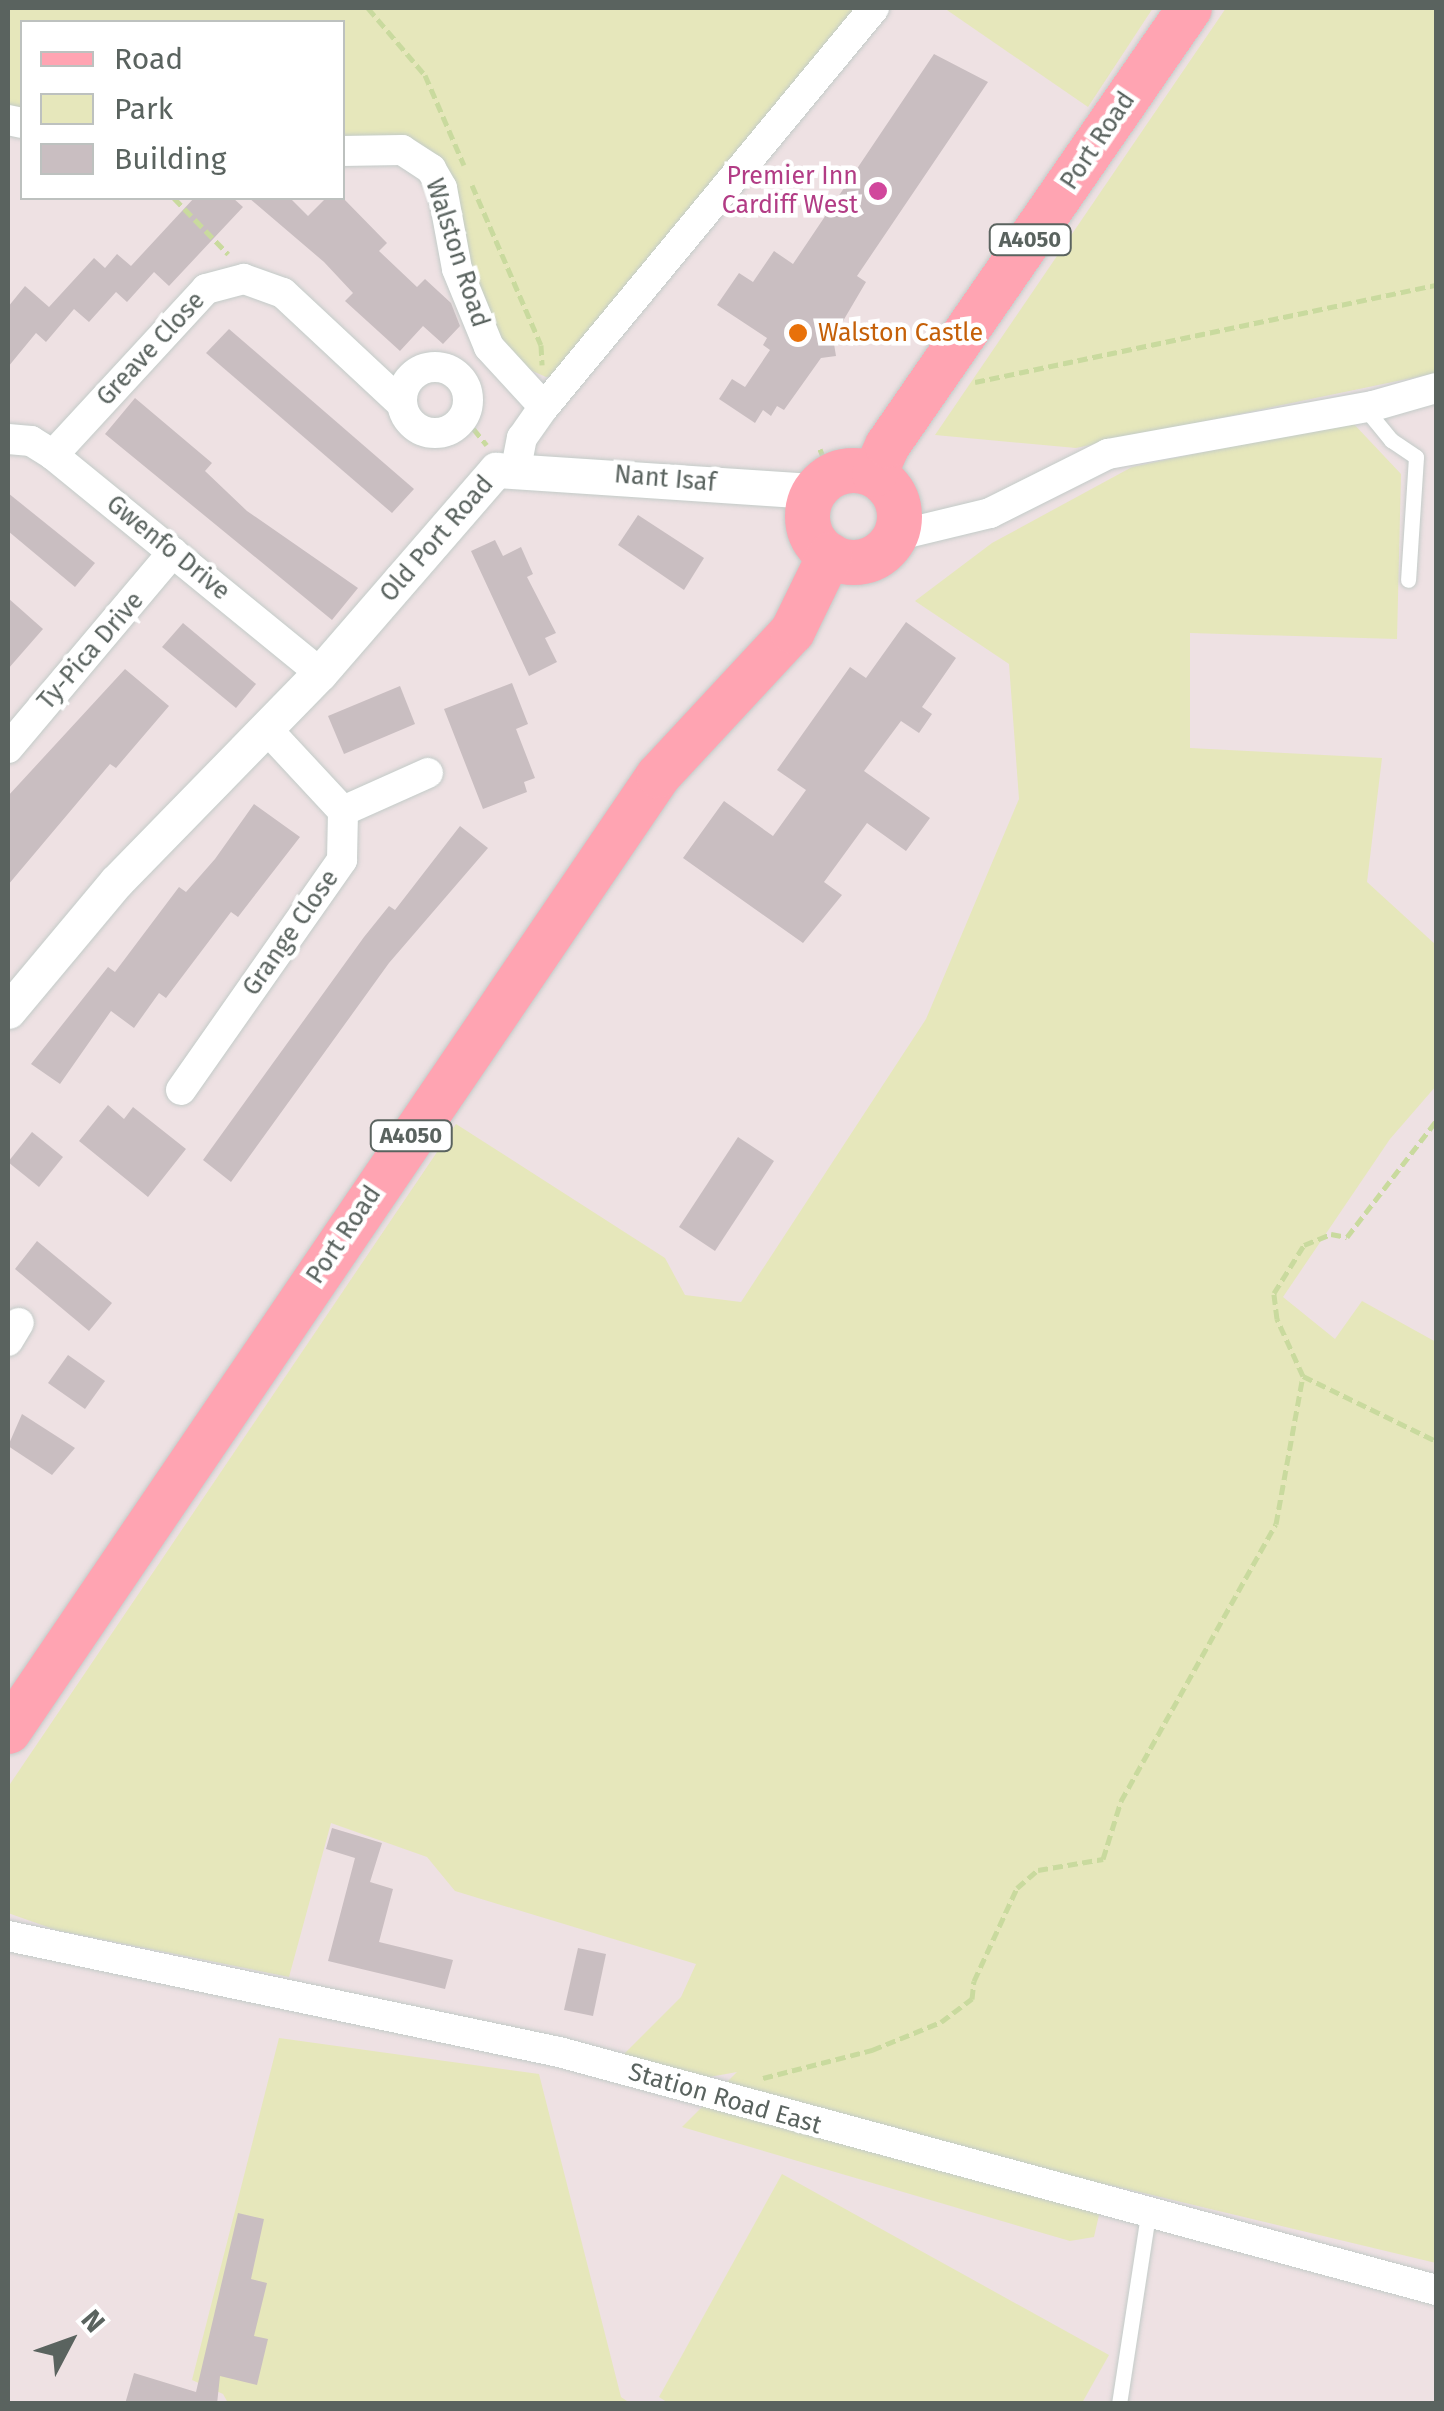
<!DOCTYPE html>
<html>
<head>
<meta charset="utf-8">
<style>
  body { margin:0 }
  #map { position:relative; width:1444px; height:2411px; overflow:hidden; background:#eee1e3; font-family:"Fira Sans",sans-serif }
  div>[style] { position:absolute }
  .green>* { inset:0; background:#e6e7bb }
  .building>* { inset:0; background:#c9bec1 }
  .path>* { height:5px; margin-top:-2.5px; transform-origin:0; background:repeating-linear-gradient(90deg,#c9da9e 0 10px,transparent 0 15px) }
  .roads { filter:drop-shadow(0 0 2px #c3cbc8) drop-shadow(0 0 2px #c3cbc8) }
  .service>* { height:15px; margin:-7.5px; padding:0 7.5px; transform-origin:7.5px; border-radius:7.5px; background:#fff }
  .minor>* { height:30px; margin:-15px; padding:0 15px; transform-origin:15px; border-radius:15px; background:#fff }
  .minor>.ring { margin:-15px; padding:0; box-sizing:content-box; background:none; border:30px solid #fff; border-radius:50% }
  .tertiary>* { height:35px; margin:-17.5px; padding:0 17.5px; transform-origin:17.5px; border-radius:17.5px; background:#fff }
  .primary>* { height:45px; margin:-22.5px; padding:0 22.5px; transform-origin:22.5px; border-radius:22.5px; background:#ffa4b2 }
  .primary>.ring { margin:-22.5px; padding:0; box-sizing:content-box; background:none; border:45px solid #ffa4b2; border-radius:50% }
  .dots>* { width:28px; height:28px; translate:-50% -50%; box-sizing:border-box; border:5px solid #fff; border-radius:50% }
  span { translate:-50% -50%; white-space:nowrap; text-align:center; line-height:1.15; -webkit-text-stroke:9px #fff; paint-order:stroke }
  .shield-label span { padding:2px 8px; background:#fff; border:2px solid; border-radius:8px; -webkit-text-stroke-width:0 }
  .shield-label { font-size:22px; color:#5a635f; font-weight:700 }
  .street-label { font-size:25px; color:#5a635f }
  .hotel-label { font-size:25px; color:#b23c85 }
  .right { translate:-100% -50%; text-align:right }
  .food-label { font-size:25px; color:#c56008 }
  .left { translate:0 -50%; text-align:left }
  .frame { position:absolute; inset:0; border:10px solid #5a635f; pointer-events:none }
  .legend { position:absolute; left:20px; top:20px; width:325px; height:180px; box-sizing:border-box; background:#fff; border:2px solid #bdc1bf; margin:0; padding:12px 18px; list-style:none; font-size:30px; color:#5a635f }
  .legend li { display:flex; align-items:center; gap:20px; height:50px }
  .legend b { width:50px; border:2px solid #bdc1bf }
  .north { position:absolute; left:20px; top:2291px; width:100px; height:100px; -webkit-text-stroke:8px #fff; paint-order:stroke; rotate:49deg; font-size:28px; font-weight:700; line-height:40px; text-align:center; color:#5a635f }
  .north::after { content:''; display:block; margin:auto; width:35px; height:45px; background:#5a635f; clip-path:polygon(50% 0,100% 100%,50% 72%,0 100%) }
</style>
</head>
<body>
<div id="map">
  <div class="green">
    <i style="clip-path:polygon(8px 8px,859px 8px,555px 376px,546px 377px,519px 365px,479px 306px,445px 176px,343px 143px,342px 22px,22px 22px,22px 110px,8px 106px)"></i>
    <i style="clip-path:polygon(944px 8px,1153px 8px,1088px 107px)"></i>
    <i style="clip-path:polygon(1226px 8px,1436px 8px,1436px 373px,1076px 448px,935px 435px)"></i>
    <i style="clip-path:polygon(1351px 421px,1401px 474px,1397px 639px,1190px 633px,1190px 748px,1382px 758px,1367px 882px,1436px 945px,1436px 1086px,1390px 1139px,1283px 1297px,1335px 1339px,1362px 1301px,1436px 1342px,1436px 2263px,1106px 2184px,1094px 2237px,1070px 2241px,682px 2127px,737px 2072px,693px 2080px,623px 2055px,681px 1997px,696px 1964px,455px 1891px,427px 1857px,331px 1823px,289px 1977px,56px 1930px,8px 1913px,8px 1787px,456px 1124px,665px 1258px,685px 1295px,741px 1302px,926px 1019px,1019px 799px,1009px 664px,915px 601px,992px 543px,1132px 467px)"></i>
    <i style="clip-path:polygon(279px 2038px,539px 2074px,621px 2397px,630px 2403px,228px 2403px,223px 2394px,192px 2380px)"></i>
    <i style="clip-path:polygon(782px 2174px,1109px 2355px,1082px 2403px,670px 2404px,659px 2397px)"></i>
  </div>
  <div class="building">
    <i style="clip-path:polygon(934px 54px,988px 82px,857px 276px,866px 282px,833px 338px,836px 356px,821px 358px,784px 410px,777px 406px,771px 416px,763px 410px,755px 423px,719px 399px,732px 379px,745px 387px,770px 350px,763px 345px,767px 338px,717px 305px,739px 273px,753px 282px,774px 251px,793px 264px)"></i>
    <i style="clip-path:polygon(342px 197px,387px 243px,379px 251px,417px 287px,425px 279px,451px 303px,460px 326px,443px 344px,423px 326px,400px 351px,345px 301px,353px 293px,324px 262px,249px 198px,290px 198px,308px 216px,326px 198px)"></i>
    <i style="clip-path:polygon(194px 198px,233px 198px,243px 207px,169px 286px,154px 272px,127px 302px,116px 292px,89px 322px,74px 309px,46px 342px,36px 333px,8px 367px,8px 307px,25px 286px,49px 307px,94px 258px,105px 268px,117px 254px,131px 266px)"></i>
    <i style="clip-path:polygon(229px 329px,414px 489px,392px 513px,206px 353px)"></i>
    <i style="clip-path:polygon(135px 398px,212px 463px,205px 471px,247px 511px,358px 588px,332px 620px,105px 434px)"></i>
    <i style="clip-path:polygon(8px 493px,95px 563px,75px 587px,8px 531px)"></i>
    <i style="clip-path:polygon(638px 515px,704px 558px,684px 590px,618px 545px)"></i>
    <i style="clip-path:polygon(495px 540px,503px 556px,521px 547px,533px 574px,527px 577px,556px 633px,545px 638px,557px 662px,529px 676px,471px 551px)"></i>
    <i style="clip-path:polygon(8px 598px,43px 629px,8px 669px)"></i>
    <i style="clip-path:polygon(906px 622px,956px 658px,922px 707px,932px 714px,919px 733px,901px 721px,864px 771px,930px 818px,906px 851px,867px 823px,824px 882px,842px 895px,803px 943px,683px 858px,724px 801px,773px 836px,806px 790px,777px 770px,850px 667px,866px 678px)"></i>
    <i style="clip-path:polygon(183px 623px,256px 684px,236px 708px,162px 647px)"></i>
    <i style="clip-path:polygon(125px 669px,169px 706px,116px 768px,110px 764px,8px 885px,8px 796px)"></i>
    <i style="clip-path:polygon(512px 683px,528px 724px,516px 729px,535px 778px,524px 782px,527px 792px,483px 809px,444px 709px)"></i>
    <i style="clip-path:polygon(400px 686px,415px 724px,344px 754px,328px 716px)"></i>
    <i style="clip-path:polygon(254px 804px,300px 837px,238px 917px,231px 912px,166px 998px,159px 993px,134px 1028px,111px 1011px,60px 1084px,31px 1064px,108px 967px,115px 972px,179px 887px,186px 892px,215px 859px)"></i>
    <i style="clip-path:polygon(460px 826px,488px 848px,389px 963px,231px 1182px,203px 1160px,364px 937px,389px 906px,395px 910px)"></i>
    <i style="clip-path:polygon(108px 1105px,124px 1119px,133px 1107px,186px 1149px,148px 1197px,79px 1141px)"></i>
    <i style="clip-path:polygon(32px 1132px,63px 1157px,39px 1187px,8px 1162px)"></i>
    <i style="clip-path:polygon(738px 1137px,774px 1161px,715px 1251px,679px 1227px)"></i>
    <i style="clip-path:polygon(37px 1241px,112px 1303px,89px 1331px,15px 1269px)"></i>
    <i style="clip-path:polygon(68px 1355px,105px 1381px,85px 1409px,48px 1383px)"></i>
    <i style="clip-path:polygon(22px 1414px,75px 1448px,52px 1475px,8px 1446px)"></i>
    <i style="clip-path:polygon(332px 1828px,382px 1843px,370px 1882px,393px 1889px,379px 1942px,453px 1960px,445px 1989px,328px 1961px,355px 1858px,326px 1849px)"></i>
    <i style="clip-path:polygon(578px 1948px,606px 1954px,593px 2016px,564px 2010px)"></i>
    <i style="clip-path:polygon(238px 2213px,264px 2219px,251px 2279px,267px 2283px,254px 2336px,268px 2339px,257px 2385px,220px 2376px,217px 2404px,125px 2404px,134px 2373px,196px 2392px)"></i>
  </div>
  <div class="path">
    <i style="left:368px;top:8px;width:88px;rotate:49.6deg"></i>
    <i style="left:425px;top:75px;width:98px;rotate:66.6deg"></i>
    <i style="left:472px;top:185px;width:174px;rotate:66.7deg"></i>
    <i style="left:541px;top:345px;width:20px;rotate:87deg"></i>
    <i style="left:174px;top:198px;width:78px;rotate:46deg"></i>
    <i style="left:975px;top:382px;width:471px;rotate:-11.9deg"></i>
    <i style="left:464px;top:417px;width:36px;rotate:51deg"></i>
    <i style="left:820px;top:449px;width:11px;rotate:68deg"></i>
    <i style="left:1303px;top:1376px;width:63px;rotate:-114.5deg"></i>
    <i style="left:1277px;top:1319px;width:26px;rotate:-97deg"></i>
    <i style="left:1274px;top:1293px;width:57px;rotate:-58deg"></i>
    <i style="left:1304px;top:1245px;width:29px;rotate:-22deg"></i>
    <i style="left:1331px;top:1234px;width:16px;rotate:11deg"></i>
    <i style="left:1347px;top:1237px;width:146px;rotate:-52.5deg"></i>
    <i style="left:763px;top:2078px;width:113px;rotate:-14.4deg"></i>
    <i style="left:872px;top:2050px;width:74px;rotate:-22.1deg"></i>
    <i style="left:941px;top:2022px;width:39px;rotate:-37deg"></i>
    <i style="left:972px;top:1999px;width:18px;rotate:-84deg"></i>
    <i style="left:974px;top:1981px;width:102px;rotate:-65.2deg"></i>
    <i style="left:1017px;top:1888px;width:28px;rotate:-41deg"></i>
    <i style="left:1038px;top:1870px;width:66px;rotate:-9.6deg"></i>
    <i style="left:1103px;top:1859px;width:61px;rotate:-72.8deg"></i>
    <i style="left:1121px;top:1801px;width:317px;rotate:-60.8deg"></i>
    <i style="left:1276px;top:1524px;width:150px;rotate:-79.7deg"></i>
    <i style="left:1303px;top:1376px;width:148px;rotate:26deg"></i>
  </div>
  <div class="roads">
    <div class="service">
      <i style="left:1364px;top:407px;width:43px;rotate:50.7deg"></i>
      <i style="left:1391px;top:440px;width:30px;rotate:34deg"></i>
      <i style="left:1416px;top:457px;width:123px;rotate:93.7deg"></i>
      <i style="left:1119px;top:2404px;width:191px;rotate:-81.3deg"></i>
    </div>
    <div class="minor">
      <i style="left:8px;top:120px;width:14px;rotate:12deg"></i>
      <i style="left:342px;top:151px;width:60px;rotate:-1deg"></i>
      <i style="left:402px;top:150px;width:35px;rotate:33deg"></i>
      <i style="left:431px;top:169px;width:22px;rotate:60deg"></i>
      <i style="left:442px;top:188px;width:82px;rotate:79.5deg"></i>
      <i style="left:457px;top:269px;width:84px;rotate:67.7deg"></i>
      <i style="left:489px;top:347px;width:81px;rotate:47.5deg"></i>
      <i class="ring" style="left:402px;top:367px;width:36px;height:36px"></i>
      <i style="left:8px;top:439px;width:23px;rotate:5deg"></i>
      <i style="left:31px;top:441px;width:26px;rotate:32deg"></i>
      <i style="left:53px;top:455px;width:345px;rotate:39.2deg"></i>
      <i style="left:53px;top:455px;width:226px;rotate:-47.3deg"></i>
      <i style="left:206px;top:289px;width:39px;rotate:-15deg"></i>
      <i style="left:244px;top:279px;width:41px;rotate:19.7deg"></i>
      <i style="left:283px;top:293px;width:163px;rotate:43deg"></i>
      <i style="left:516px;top:468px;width:31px;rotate:-79deg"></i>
      <i style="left:522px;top:438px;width:38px;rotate:-55deg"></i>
      <i style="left:544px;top:407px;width:518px;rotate:-50.41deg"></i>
      <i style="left:895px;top:536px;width:98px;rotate:-13.6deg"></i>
      <i style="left:990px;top:513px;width:132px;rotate:-26.6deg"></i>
      <i style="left:1108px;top:454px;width:269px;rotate:-10.3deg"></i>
      <i style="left:1373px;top:406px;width:66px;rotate:-15.9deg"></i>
      <i style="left:8px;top:748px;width:256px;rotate:-49.9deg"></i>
      <i style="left:343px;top:811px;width:93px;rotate:-24.1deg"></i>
      <i style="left:181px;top:1090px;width:281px;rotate:-55deg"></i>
      <i style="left:342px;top:860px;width:49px;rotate:-88.8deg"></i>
      <i style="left:343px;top:811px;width:113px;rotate:-132.9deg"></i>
      <i style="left:8px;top:1341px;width:21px;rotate:-59deg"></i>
      <i style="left:8px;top:1936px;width:563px;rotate:11.89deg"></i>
      <i style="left:559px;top:2052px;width:909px;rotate:15.18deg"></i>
    </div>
    <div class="tertiary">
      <i style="left:8px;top:1011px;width:168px;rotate:-50.1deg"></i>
      <i style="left:116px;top:882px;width:292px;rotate:-45.7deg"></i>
      <i style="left:320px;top:673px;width:269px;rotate:-49.1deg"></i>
      <i style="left:496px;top:470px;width:318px;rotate:3.8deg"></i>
    </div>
    <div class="primary">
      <i class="ring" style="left:807px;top:470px;width:47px;height:47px"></i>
      <i style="left:874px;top:474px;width:32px;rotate:-66deg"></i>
      <i style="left:887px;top:445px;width:531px;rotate:-55.35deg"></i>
      <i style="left:8px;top:1731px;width:1156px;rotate:-55.79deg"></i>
      <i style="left:658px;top:775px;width:197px;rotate:-47.1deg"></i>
      <i style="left:792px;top:631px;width:85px;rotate:-64deg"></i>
    </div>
  </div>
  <div class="dots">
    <i style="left:878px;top:191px;background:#d1479c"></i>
    <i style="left:798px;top:333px;background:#e8710a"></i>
  </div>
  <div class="shield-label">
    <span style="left:1030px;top:240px">A4050</span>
    <span style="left:411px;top:1136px">A4050</span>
  </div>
  <div class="street-label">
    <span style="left:1098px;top:141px;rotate:-56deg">Port Road</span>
    <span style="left:457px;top:253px;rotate:72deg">Walston Road</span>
    <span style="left:151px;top:349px;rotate:-47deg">Greave Close</span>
    <span style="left:665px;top:479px;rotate:5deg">Nant Isaf</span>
    <span style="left:437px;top:539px;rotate:-49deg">Old Port Road</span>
    <span style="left:168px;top:548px;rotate:39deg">Gwenfo Drive</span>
    <span style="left:91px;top:651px;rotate:-49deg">Ty-Pica Drive</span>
    <span style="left:291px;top:933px;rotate:-55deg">Grange Close</span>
    <span style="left:344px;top:1235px;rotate:-56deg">Port Road</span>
    <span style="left:725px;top:2099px;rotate:16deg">Station Road East</span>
  </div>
  <div class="hotel-label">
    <span class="right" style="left:858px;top:191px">Premier Inn<br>Cardiff West</span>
  </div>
  <div class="food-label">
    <span class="left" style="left:818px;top:333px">Walston Castle</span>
  </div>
  <div class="frame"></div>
  <ul class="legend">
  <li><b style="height:12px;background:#ffa4b2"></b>Road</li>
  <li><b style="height:28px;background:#e6e7bb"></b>Park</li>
  <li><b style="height:28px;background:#c9bec1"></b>Building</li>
  </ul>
  <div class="north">N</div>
</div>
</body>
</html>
